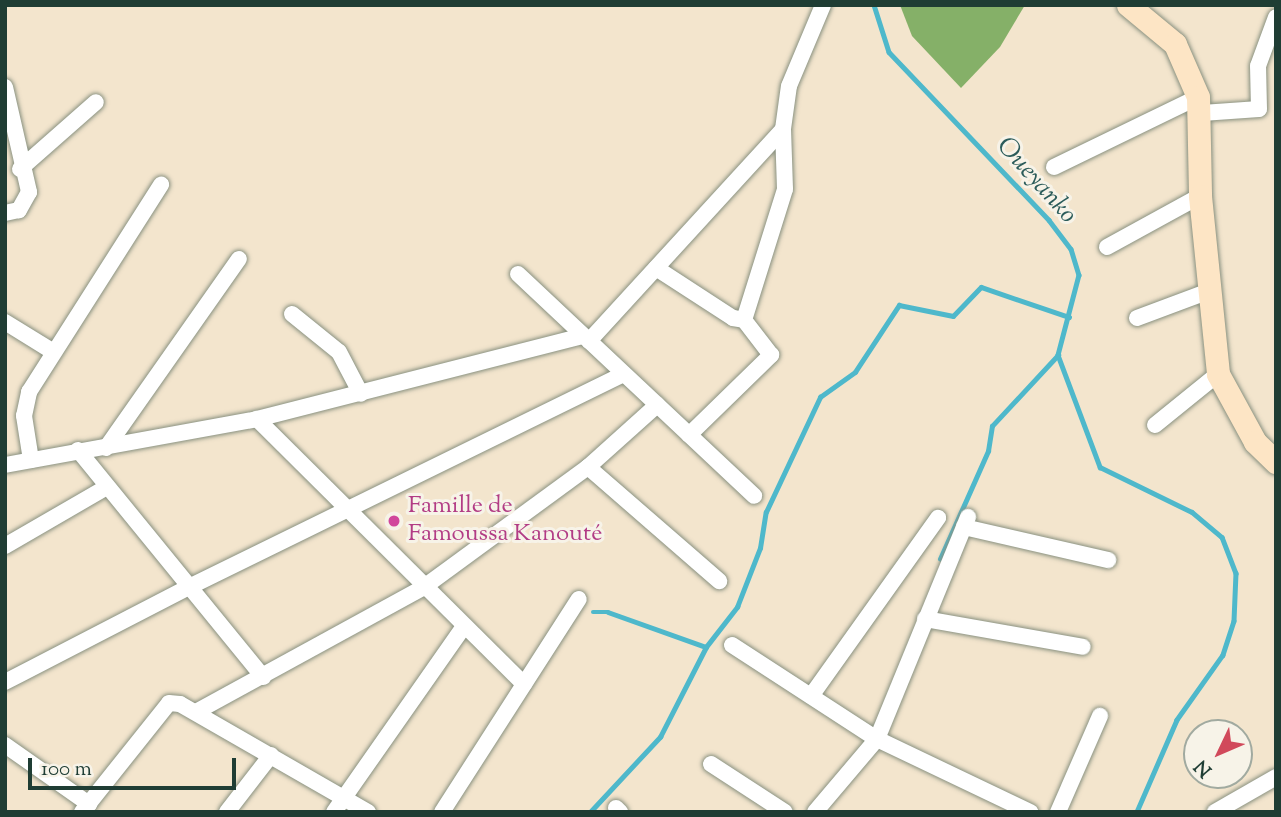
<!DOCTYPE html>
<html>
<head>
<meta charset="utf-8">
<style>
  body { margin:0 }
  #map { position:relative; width:1281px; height:817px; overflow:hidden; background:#f3e5cd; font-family:"Sorts Mill Goudy",serif }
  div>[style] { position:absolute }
  .forest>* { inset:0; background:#85b068 }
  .stream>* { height:4.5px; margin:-2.25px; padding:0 2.25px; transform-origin:2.25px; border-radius:2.25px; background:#4eb8cb }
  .roads { filter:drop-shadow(0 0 2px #899180) drop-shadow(0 0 2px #899180) }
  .street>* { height:16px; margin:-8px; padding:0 8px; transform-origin:8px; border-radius:8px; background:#fff }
  .secondary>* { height:23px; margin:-11.5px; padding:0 11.5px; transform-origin:11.5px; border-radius:11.5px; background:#fde5c5 }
  .dots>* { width:19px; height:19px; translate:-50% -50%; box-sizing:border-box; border:4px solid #f7f3e8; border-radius:50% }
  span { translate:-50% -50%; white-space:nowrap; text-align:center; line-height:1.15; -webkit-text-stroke:6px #f7f3e8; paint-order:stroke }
  .hotel-label { font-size:24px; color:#b23c85 }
  .left { translate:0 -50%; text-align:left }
  .water-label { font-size:26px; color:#2b5c5a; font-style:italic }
  .frame { position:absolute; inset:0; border:7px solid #1f3d34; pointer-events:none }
  .north { position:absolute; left:1183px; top:719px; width:70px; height:70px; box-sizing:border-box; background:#f7f3e8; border:2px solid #a1aaa0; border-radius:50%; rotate:226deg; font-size:19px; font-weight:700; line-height:28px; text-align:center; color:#1f3d34 }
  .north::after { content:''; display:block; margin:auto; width:24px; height:32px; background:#d1495b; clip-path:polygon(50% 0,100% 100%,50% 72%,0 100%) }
  .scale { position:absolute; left:28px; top:758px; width:208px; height:32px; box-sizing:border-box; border:4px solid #1f3d34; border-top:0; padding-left:9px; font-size:21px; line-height:24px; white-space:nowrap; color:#1f3d34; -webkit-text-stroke:5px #f7f3e8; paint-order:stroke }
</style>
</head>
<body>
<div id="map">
  <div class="forest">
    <i style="clip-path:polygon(900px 5px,1025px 5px,1000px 47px,961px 88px,912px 36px)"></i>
  </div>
  <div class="stream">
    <i style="left:874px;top:5px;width:49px;rotate:72.3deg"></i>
    <i style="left:889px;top:52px;width:232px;rotate:46.4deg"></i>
    <i style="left:1049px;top:220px;width:36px;rotate:53deg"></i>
    <i style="left:1071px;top:249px;width:27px;rotate:73deg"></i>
    <i style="left:1079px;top:275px;width:83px;rotate:104.7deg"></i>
    <i style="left:1058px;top:355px;width:120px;rotate:69.4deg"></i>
    <i style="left:1100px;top:467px;width:102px;rotate:26.1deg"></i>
    <i style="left:1192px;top:512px;width:39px;rotate:40deg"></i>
    <i style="left:1222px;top:537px;width:39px;rotate:69deg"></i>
    <i style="left:1236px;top:573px;width:48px;rotate:92.4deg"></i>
    <i style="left:1234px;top:621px;width:36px;rotate:108deg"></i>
    <i style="left:1223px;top:655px;width:80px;rotate:125.3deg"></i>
    <i style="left:1177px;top:720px;width:100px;rotate:113.5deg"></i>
    <i style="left:940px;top:559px;width:118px;rotate:-66deg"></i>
    <i style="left:988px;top:451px;width:25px;rotate:-81deg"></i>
    <i style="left:992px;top:426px;width:97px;rotate:-47.1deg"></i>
    <i style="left:593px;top:612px;width:15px"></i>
    <i style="left:608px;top:612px;width:104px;rotate:19.7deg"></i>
    <i style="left:590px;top:812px;width:103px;rotate:-47deg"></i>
    <i style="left:660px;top:737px;width:101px;rotate:-62.9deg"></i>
    <i style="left:706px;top:647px;width:51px;rotate:-52.2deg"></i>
    <i style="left:737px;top:607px;width:63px;rotate:-68.7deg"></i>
    <i style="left:760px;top:548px;width:36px;rotate:-81deg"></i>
    <i style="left:766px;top:512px;width:127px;rotate:-64.8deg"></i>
    <i style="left:820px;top:397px;width:43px;rotate:-35.5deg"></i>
    <i style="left:855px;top:372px;width:80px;rotate:-56.7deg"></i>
    <i style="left:899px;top:305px;width:55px;rotate:11.5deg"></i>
    <i style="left:953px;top:316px;width:40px;rotate:-46deg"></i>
    <i style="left:981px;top:287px;width:93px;rotate:18.8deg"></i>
  </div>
  <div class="roads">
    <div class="street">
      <i style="left:5px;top:87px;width:108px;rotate:77.1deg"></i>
      <i style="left:29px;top:192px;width:21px;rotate:119deg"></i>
      <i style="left:19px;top:210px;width:14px;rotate:168deg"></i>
      <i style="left:1202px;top:113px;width:57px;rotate:-4deg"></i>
      <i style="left:1259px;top:109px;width:43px;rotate:-91.3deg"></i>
      <i style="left:1258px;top:66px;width:52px;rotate:-69.8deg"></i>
      <i style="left:1054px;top:167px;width:160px;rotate:-25.9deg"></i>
      <i style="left:20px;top:169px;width:101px;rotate:-41.4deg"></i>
      <i style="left:1107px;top:247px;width:106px;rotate:-28.7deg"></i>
      <i style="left:656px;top:268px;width:92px;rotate:33deg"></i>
      <i style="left:733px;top:318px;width:11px;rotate:10deg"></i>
      <i style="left:518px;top:274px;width:324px;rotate:43.2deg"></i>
      <i style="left:292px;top:314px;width:60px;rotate:39deg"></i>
      <i style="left:339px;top:352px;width:47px;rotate:62.4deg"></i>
      <i style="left:1137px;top:318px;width:80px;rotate:-20.5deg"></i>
      <i style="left:5px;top:322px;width:55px;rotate:31.7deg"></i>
      <i style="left:589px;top:341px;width:287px;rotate:-47.5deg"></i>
      <i style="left:257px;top:419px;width:376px;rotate:44.8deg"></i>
      <i style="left:1155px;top:425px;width:81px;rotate:-39deg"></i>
      <i style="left:689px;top:435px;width:115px;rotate:-44.3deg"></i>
      <i style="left:771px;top:355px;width:44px;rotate:-127.6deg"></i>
      <i style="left:744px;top:320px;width:137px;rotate:-72.6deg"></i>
      <i style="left:785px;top:189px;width:60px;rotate:-91.9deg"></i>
      <i style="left:783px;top:129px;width:43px;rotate:-82.1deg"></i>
      <i style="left:789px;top:86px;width:88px;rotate:-67.2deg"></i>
      <i style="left:106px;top:448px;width:231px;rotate:-54.9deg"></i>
      <i style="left:78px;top:450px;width:293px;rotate:50.8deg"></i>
      <i style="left:31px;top:460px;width:45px;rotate:-99deg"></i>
      <i style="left:24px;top:416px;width:25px;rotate:-78deg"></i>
      <i style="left:29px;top:392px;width:246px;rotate:-57.5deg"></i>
      <i style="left:5px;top:465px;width:256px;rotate:-10.3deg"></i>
      <i style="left:257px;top:419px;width:336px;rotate:-14.3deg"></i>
      <i style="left:588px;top:467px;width:174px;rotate:41deg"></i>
      <i style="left:964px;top:527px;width:148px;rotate:12.9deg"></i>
      <i style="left:5px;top:546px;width:116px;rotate:-30.1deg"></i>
      <i style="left:925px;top:619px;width:160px;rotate:10deg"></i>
      <i style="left:732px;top:645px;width:173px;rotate:33deg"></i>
      <i style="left:877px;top:739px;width:170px;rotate:25.5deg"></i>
      <i style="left:5px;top:682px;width:205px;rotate:-27.3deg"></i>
      <i style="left:187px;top:588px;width:486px;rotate:-26.1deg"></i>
      <i style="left:811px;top:696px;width:219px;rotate:-54.5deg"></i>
      <i style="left:196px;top:712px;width:260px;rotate:-28.7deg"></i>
      <i style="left:424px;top:587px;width:203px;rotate:-36.2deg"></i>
      <i style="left:588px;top:467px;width:93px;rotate:-41.9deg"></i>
      <i style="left:5px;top:745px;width:103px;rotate:35.1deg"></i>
      <i style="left:711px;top:764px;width:88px;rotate:33deg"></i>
      <i style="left:616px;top:808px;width:6px;rotate:45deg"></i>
      <i style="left:82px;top:812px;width:139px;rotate:-51.4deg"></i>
      <i style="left:169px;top:703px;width:11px;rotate:5deg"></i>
      <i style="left:180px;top:704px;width:217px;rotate:29.9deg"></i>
      <i style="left:227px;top:812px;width:72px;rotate:-52.3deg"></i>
      <i style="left:334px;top:812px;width:225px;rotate:-55deg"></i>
      <i style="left:442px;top:812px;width:253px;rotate:-57.3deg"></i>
      <i style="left:815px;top:812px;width:96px;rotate:-49.7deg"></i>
      <i style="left:877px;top:739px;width:240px;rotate:-67.7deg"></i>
      <i style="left:1058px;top:812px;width:105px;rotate:-66.4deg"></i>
      <i style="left:1215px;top:812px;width:70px;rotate:-29.8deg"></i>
    </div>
    <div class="secondary">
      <i style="left:1128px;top:5px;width:61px;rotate:39.7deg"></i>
      <i style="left:1175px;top:44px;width:58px;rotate:66.5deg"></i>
      <i style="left:1198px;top:97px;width:99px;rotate:88.8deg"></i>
      <i style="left:1200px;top:196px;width:179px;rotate:84.2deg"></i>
      <i style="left:1218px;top:374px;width:77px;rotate:61.4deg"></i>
      <i style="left:1255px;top:442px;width:29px;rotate:44deg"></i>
    </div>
  </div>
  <div class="dots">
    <i style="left:394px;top:521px;background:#d1479c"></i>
  </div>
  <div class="hotel-label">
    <span class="left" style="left:408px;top:521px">Famille de<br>Famoussa Kanouté</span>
  </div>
  <div class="water-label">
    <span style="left:1036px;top:181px;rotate:48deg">Oueyanko</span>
  </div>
  <div class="frame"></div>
  <div class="north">N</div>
  <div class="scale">100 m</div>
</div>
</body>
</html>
